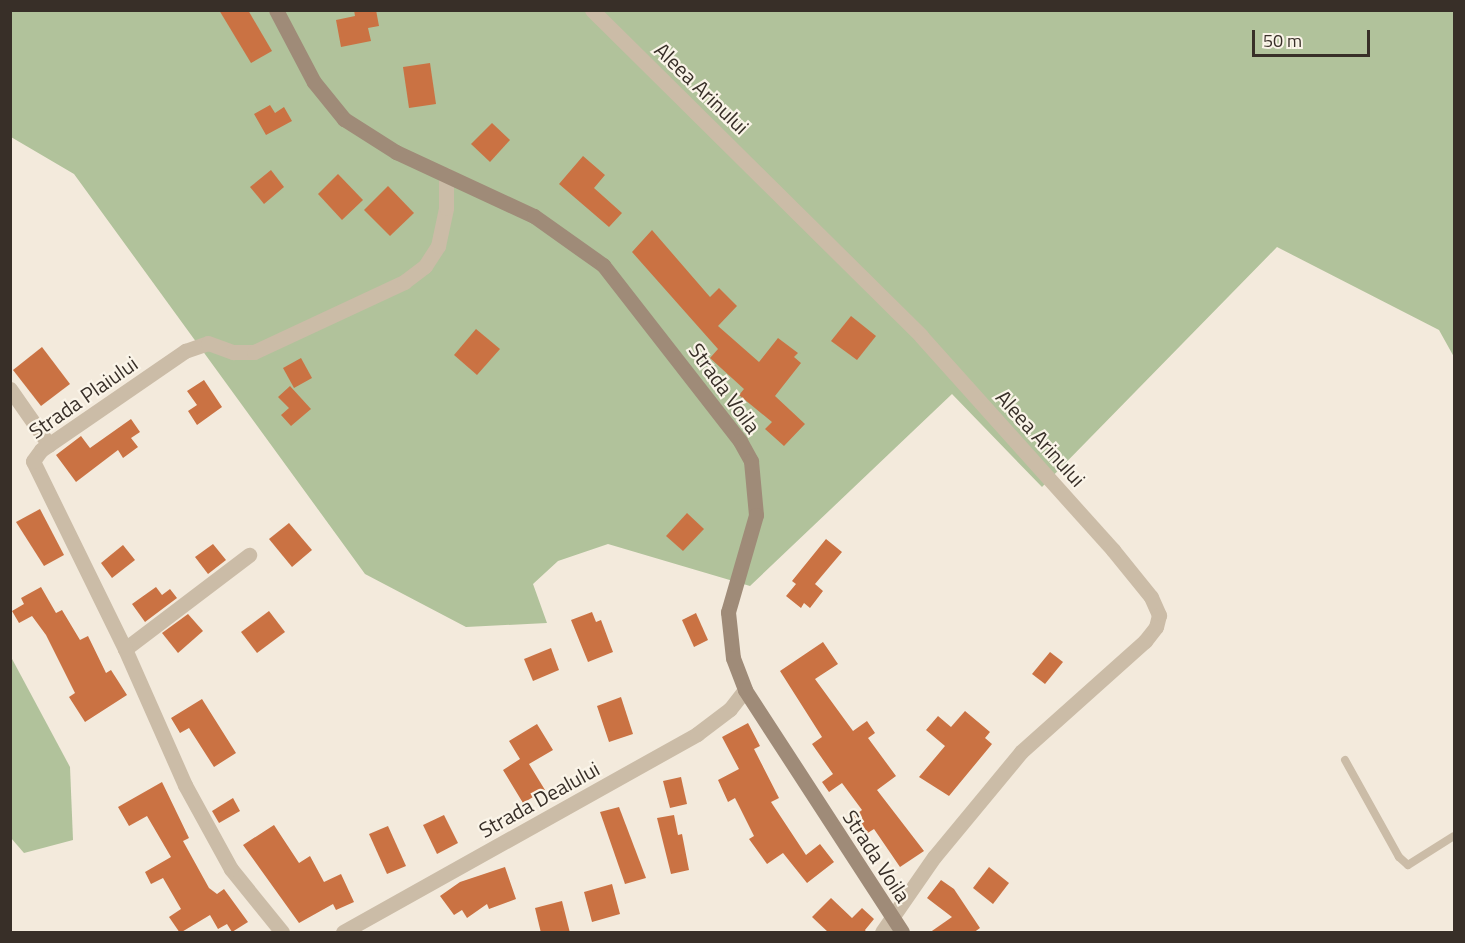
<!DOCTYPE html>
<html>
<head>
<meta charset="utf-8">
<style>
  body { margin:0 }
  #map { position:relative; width:1465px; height:943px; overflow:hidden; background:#f3eadc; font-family:"Titillium Web",sans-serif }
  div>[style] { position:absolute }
  .green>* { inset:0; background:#b1c29b }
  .building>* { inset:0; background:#ca7243 }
  .service>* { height:8px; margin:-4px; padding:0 4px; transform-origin:4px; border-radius:4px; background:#cbbca7 }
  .minor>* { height:15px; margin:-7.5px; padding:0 7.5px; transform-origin:7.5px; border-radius:7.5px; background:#cbbca7 }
  .secondary>* { height:15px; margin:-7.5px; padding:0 7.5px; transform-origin:7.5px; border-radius:7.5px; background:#9f8b78 }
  span { translate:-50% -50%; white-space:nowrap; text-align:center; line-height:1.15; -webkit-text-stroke:4.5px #faf4e8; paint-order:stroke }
  .street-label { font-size:21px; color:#382f28 }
  .frame { position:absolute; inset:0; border:12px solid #382f28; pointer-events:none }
  .scale { position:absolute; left:1252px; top:30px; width:118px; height:27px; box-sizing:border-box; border:3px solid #382f28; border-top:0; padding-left:8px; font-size:18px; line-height:21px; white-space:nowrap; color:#382f28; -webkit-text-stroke:4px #faf4e8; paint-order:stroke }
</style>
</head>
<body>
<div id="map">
  <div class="green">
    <i style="clip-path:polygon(10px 11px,1454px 11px,1454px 357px,1439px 330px,1277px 247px,1042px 487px,952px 394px,750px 586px,608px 544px,558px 561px,533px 584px,547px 623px,466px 627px,365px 574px,74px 174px,11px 137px)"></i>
    <i style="clip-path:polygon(11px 657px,70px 767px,73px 840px,24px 853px,11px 838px)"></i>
  </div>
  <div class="building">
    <i style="clip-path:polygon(219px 10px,248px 10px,272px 51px,251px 63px)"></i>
    <i style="clip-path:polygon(354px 10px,376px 10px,379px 26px,368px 28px,371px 41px,341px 47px,336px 20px,355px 16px)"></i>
    <i style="clip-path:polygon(430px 63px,436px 104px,409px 108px,403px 67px)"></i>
    <i style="clip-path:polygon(270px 105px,275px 113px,284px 107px,292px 121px,266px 135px,254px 114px)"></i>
    <i style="clip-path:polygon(492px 123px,510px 140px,490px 162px,471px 144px)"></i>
    <i style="clip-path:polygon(583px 156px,605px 175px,594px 188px,622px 213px,609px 227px,559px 184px)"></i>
    <i style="clip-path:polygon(271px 170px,284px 187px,264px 204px,250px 187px)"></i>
    <i style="clip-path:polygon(338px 174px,363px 200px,342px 220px,318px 194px)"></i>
    <i style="clip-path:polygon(388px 186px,414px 213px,390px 236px,364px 210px)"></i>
    <i style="clip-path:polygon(652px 230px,710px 297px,719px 288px,737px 306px,718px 326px,759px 362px,778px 338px,798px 353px,794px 357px,801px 363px,775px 396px,805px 424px,784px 446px,765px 429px,772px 422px,739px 395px,744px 389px,710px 358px,718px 349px,632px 252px)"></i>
    <i style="clip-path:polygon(851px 316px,876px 336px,857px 360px,831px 341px)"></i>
    <i style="clip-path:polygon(476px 329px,500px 349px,477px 375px,454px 355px)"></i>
    <i style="clip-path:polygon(42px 347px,70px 384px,41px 406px,13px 370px)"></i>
    <i style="clip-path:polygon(301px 358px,312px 378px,294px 388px,283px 368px)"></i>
    <i style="clip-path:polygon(204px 380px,222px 407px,197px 425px,188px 411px,197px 405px,187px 391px)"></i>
    <i style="clip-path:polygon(290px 386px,311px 409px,291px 426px,281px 415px,289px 408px,278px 397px)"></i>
    <i style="clip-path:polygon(131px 419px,140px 432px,131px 438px,138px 447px,123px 458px,118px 450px,76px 482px,56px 455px,81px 436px,90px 448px)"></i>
    <i style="clip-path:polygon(40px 509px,64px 555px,44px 566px,16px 522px)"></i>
    <i style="clip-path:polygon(687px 513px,704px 529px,683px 551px,666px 536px)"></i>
    <i style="clip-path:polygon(289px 523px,312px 550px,292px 567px,269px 539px)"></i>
    <i style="clip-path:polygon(826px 539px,842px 552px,815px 584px,823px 591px,810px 608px,804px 603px,801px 608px,786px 596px,796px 584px,792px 581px)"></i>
    <i style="clip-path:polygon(213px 544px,226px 560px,208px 574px,195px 557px)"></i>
    <i style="clip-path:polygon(123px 545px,135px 560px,112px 578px,101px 563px)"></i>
    <i style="clip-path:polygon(41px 587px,56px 613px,62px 610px,80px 640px,88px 636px,106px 673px,111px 670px,127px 695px,85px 722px,69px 697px,75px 693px,46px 635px,32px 616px,19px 623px,12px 611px,24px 604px,21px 598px)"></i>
    <i style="clip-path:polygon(156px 587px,162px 595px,170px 589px,177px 598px,145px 622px,132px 604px)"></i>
    <i style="clip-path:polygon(269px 611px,285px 632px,257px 653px,241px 632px)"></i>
    <i style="clip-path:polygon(592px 612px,596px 622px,601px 620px,613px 652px,588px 662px,571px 620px)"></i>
    <i style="clip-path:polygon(696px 613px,708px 640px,694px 647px,682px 620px)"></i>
    <i style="clip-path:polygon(188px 614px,203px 631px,178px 653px,162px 633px)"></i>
    <i style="clip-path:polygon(823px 642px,838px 664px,815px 679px,853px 731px,867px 721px,875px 733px,868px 738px,896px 776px,877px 790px,924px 851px,900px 867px,874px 829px,866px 834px,854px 816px,862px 810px,842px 783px,829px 792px,822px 782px,833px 774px,812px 744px,822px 737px,780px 671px)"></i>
    <i style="clip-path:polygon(551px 648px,559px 670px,533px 681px,524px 659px)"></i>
    <i style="clip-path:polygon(1050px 652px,1063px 662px,1045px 684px,1032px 674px)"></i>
    <i style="clip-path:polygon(621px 697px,633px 734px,609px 742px,597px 706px)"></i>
    <i style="clip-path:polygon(202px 699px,236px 753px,214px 767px,189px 728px,180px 733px,171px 718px)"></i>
    <i style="clip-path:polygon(965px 711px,990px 732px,985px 738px,992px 744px,949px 796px,919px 777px,945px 746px,926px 730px,938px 716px,951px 727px)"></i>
    <i style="clip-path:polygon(748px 723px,760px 746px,754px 749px,779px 798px,771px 802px,806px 855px,820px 844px,834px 862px,807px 883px,783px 853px,767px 864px,749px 839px,754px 836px,735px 798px,728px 802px,718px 780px,739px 769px,722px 737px)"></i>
    <i style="clip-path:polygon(537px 724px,553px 750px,529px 764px,545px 790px,523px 803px,503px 770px,520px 759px,509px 741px)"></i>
    <i style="clip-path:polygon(681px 777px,687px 804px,670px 808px,663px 781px)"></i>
    <i style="clip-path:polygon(162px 782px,189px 838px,183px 841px,209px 888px,217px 894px,224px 889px,248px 922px,232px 932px,227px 924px,218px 929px,210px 915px,180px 933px,169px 917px,181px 909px,163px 878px,151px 884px,145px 872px,171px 857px,147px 816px,129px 826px,118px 807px)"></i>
    <i style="clip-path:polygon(233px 798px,240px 811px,219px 823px,212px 811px)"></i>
    <i style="clip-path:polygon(619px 807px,646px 878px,625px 884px,600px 812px)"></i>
    <i style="clip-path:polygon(444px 815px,458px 843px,437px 854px,423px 825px)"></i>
    <i style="clip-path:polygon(674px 815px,678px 835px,682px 834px,689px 870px,671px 874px,657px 818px)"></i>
    <i style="clip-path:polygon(274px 825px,299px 863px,310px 856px,324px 882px,341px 874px,354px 902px,336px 910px,333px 904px,299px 923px,243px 845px)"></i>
    <i style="clip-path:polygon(388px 826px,406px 866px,387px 874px,369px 834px)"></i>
    <i style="clip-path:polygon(505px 867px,516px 899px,489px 909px,487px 904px,467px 918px,462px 910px,454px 915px,440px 896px,460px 882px)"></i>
    <i style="clip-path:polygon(989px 867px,1009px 883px,993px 904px,973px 888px)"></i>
    <i style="clip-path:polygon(941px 880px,954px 889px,980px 928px,973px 933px,929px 933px,952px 917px,927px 898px)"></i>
    <i style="clip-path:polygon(612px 884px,620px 914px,592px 922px,584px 892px)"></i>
    <i style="clip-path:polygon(831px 898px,852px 918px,862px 908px,874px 919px,865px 930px,867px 933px,829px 933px,812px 917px)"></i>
    <i style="clip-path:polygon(562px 901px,570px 933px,541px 933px,535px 908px)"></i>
  </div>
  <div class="service">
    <i style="left:1345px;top:760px;width:111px;rotate:60.9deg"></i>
    <i style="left:1399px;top:857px;width:12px;rotate:42deg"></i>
    <i style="left:1408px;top:865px;width:54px;rotate:-32.2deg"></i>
  </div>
  <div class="minor">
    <i style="left:592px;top:10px;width:463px;rotate:44.7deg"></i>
    <i style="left:921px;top:336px;width:288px;rotate:48.1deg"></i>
    <i style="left:1113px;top:550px;width:60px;rotate:51deg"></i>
    <i style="left:1151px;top:597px;width:20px;rotate:66deg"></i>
    <i style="left:1159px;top:615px;width:12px;rotate:104deg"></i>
    <i style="left:1156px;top:627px;width:18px;rotate:128deg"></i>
    <i style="left:1145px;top:641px;width:166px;rotate:138.2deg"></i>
    <i style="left:1021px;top:752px;width:136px;rotate:129.6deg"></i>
    <i style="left:934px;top:857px;width:91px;rotate:124.7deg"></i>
    <i style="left:10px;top:389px;width:68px;rotate:55.1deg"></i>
    <i style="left:125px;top:649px;width:156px;rotate:-37.2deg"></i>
    <i style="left:282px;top:932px;width:81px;rotate:-129deg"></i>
    <i style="left:231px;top:869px;width:96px;rotate:-118.7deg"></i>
    <i style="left:185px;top:785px;width:149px;rotate:-113.8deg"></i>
    <i style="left:125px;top:649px;width:209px;rotate:-116.1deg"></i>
    <i style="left:33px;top:461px;width:14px;rotate:-54deg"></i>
    <i style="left:41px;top:450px;width:175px;rotate:-34.5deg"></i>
    <i style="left:185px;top:351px;width:24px;rotate:-19deg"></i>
    <i style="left:208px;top:343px;width:27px;rotate:20deg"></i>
    <i style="left:233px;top:352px;width:21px"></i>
    <i style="left:254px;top:352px;width:166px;rotate:-25deg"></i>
    <i style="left:404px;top:282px;width:26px;rotate:-37deg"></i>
    <i style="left:425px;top:266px;width:24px;rotate:-57deg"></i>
    <i style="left:438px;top:246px;width:39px;rotate:-78deg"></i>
    <i style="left:446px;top:208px;width:33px;rotate:-90deg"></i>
    <i style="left:343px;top:932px;width:406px;rotate:-29.2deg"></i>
    <i style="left:697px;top:734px;width:41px;rotate:-37.1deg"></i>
    <i style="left:730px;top:709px;width:24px;rotate:-52deg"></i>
  </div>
  <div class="secondary">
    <i style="left:276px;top:10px;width:81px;rotate:62.2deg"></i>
    <i style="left:314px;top:82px;width:48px;rotate:51deg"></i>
    <i style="left:344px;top:119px;width:62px;rotate:32.4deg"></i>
    <i style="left:396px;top:152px;width:152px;rotate:24.9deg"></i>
    <i style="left:534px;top:216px;width:85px;rotate:35.4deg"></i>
    <i style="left:603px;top:265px;width:223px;rotate:52.1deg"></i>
    <i style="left:740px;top:441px;width:23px;rotate:61deg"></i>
    <i style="left:751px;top:461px;width:54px;rotate:84.7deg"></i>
    <i style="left:756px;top:515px;width:101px;rotate:106.1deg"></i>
    <i style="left:728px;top:612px;width:46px;rotate:83.8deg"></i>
    <i style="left:733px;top:658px;width:34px;rotate:69deg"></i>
    <i style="left:745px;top:690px;width:288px;rotate:57deg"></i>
  </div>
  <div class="street-label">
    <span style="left:702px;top:88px;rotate:44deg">Aleea Arinului</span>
    <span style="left:725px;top:388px;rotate:54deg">Strada Voila</span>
    <span style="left:83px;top:397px;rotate:-35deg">Strada Plaiului</span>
    <span style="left:1041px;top:438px;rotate:48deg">Aleea Arinului</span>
    <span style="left:539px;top:799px;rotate:-29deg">Strada Dealului</span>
    <span style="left:877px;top:856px;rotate:57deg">Strada Voila</span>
  </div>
  <div class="frame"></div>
  <div class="scale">50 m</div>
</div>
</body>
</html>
